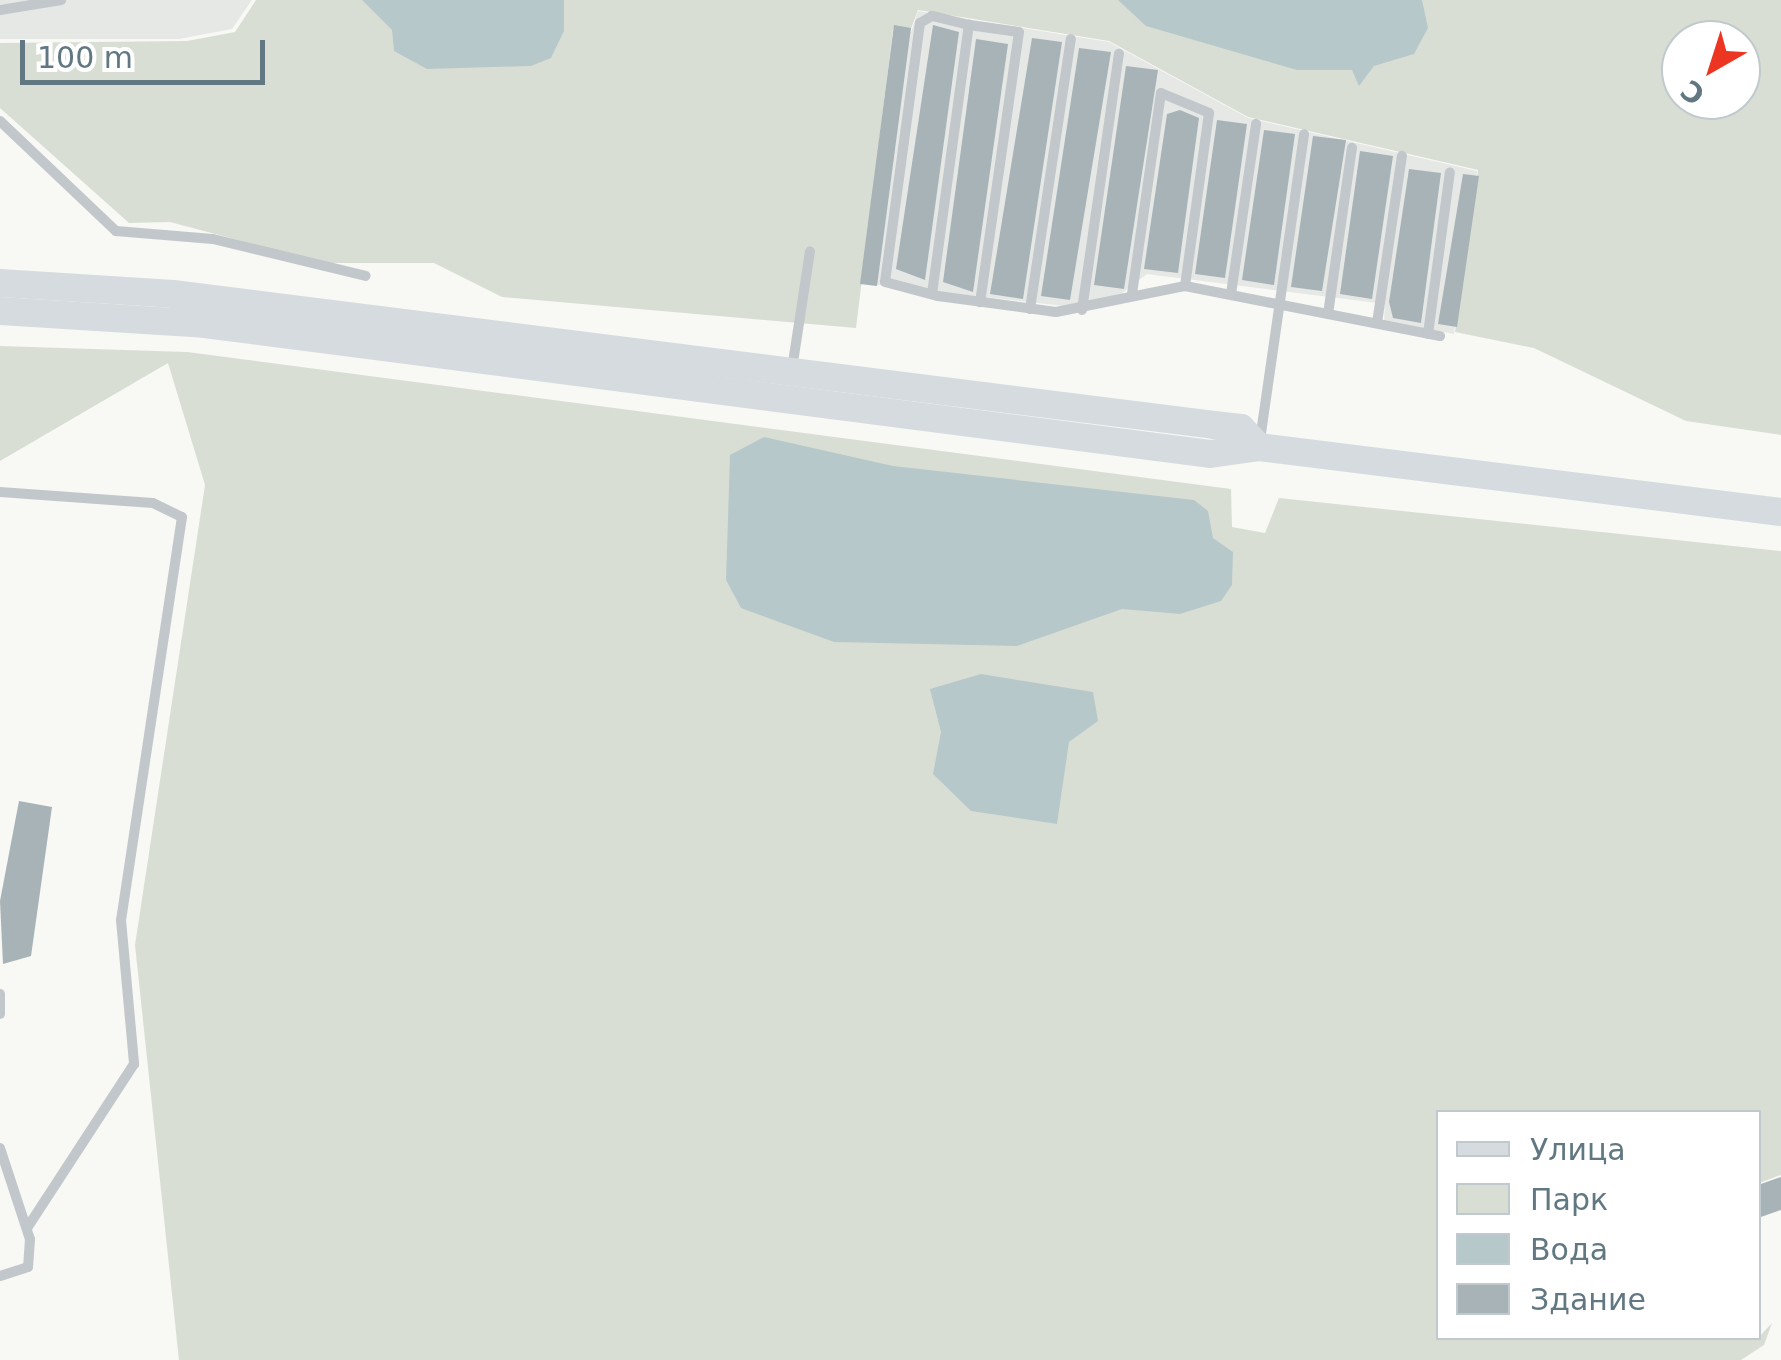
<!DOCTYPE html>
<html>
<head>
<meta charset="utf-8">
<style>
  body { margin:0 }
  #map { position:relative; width:1781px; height:1360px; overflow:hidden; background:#f8f8f5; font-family:"DejaVu Sans",sans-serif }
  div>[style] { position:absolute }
  .built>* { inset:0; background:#e6e8e6 }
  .green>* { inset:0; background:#d9ded4 }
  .water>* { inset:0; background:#b7c8ca }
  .building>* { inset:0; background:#a7b3b7 }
  .lane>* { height:10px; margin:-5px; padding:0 5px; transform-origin:5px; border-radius:5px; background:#c1c7ca }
  .secondary>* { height:28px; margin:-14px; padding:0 14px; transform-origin:14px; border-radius:14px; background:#d5dbde }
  span { translate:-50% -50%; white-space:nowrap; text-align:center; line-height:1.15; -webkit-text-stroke:10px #fff; paint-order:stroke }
  .legend { position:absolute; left:1436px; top:1110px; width:325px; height:230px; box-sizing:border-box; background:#fff; border:2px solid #c0c9cd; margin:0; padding:12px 18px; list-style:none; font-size:30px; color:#617882 }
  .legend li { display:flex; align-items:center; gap:20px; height:50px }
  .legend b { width:50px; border:2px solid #c0c9cd }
  .north { position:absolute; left:1661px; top:20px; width:100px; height:100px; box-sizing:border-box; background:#fff; border:2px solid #c0c9cd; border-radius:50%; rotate:219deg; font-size:28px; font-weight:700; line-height:40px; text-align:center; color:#617882 }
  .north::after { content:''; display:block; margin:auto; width:35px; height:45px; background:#ed3621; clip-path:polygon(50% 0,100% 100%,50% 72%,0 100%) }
  .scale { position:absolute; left:20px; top:40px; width:245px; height:45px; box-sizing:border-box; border:5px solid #617882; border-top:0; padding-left:12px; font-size:30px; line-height:35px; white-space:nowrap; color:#617882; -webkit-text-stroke:8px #fff; paint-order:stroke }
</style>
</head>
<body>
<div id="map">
  <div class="built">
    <i style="clip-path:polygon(0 0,252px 0,232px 29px,179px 39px,0 39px)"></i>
    <i style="clip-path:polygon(918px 11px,1109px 42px,1248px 118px,1477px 171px,1454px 334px,1384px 321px,1385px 304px,1147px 274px,1121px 294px,1073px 307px,861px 283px,894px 29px,911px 32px)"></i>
  </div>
  <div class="green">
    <i style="clip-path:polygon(evenodd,256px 0,1781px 0,1781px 435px,1686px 421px,1534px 348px,1455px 332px,1478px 170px,1248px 117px,1109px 41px,918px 10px,910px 31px,893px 29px,856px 328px,502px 297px,434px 263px,325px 263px,170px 222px,129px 223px,0 108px,0 43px,187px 41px,235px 32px,256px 0,1681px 40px,1741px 40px,1741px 100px,1681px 100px,1681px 40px)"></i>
    <i style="clip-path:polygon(0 346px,187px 352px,1231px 489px,1232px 527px,1265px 533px,1279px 498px,1781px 551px,1781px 1175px,1759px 1183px,1758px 1112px,1438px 1112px,1438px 1338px,1758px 1338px,1772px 1323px,1764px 1345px,1741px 1360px,179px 1360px,135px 945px,205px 485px,168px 363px,0 461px)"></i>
  </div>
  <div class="water">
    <i style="clip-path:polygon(362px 0,564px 0,564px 31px,551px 58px,531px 66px,427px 69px,394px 51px,392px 30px)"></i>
    <i style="clip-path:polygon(1118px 0,1422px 0,1428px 28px,1414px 54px,1374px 66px,1359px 86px,1352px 70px,1297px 70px,1146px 26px)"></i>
    <i style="clip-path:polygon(764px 437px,893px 466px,1194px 500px,1208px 511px,1213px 538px,1233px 552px,1232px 585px,1221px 601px,1180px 614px,1122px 609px,1017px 646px,834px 642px,741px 608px,726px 580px,730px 455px)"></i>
    <i style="clip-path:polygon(981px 674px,1093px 692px,1098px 721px,1069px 742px,1057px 824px,971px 811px,933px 774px,941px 732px,930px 689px)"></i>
  </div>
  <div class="building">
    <i style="clip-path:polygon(894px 25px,911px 28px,877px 286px,860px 284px)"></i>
    <i style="clip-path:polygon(933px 25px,959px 32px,925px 280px,896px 269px)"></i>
    <i style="clip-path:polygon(1032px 38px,1062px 42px,1023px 299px,990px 294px)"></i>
    <i style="clip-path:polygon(976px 39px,1008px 44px,973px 292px,943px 282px)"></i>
    <i style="clip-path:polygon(1079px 48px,1111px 52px,1070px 300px,1041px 296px)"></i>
    <i style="clip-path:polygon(1126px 66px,1158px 70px,1124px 289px,1094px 285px)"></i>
    <i style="clip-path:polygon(1180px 110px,1199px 118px,1178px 273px,1144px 269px,1167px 114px)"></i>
    <i style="clip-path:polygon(1217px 120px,1247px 124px,1225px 278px,1195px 274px)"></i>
    <i style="clip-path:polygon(1264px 130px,1295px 134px,1274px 285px,1242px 280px)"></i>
    <i style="clip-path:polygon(1313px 136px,1346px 140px,1322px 291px,1291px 287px)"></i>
    <i style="clip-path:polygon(1360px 151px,1393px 156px,1372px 299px,1340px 294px)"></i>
    <i style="clip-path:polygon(1409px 169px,1441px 173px,1421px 323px,1393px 318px,1389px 302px)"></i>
    <i style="clip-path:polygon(1463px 174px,1479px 176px,1457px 327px,1438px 324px)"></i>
    <i style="clip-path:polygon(19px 801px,52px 807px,31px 956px,3px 964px,0 901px)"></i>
    <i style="clip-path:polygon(1781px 1177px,1781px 1210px,1758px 1218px,1758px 1185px)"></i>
  </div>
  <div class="lane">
    <i style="left:0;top:10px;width:62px;rotate:-9.3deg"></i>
    <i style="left:969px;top:25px;width:50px;rotate:8deg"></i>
    <i style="left:1019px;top:32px;width:273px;rotate:98.2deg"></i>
    <i style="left:0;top:121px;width:160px;rotate:43.5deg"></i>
    <i style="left:116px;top:231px;width:97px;rotate:4.7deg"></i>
    <i style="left:213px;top:239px;width:157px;rotate:13.6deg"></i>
    <i style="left:932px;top:294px;width:272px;rotate:-82.2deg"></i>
    <i style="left:969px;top:25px;width:38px;rotate:-166deg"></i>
    <i style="left:932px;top:16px;width:14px;rotate:150deg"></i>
    <i style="left:920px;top:23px;width:261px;rotate:97.7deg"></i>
    <i style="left:885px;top:282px;width:55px;rotate:14.8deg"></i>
    <i style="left:938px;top:296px;width:119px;rotate:7.7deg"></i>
    <i style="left:1056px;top:312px;width:132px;rotate:-11.4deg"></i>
    <i style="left:1185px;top:286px;width:260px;rotate:11.1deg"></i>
    <i style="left:1132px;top:294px;width:203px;rotate:-81.8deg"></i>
    <i style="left:1161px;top:93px;width:52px;rotate:22.6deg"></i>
    <i style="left:1209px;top:113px;width:175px;rotate:97.9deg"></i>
    <i style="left:1231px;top:294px;width:172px;rotate:-81.6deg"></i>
    <i style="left:1030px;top:309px;width:273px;rotate:-81.4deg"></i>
    <i style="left:1082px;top:310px;width:259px;rotate:-81.8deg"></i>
    <i style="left:1328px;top:314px;width:168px;rotate:-81.8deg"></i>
    <i style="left:1377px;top:323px;width:169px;rotate:-81.5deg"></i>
    <i style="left:1428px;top:334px;width:163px;rotate:-82.3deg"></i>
    <i style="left:792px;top:369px;width:119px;rotate:-81.3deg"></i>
    <i style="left:1260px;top:440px;width:309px;rotate:-81.8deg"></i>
    <i style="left:0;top:492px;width:153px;rotate:4.1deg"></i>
    <i style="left:153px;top:503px;width:32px;rotate:26deg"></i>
    <i style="left:182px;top:517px;width:408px;rotate:98.6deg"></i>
    <i style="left:121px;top:920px;width:145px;rotate:84.8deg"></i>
    <i style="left:134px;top:1064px;width:196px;rotate:123.1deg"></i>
    <i style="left:0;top:994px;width:20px;rotate:90deg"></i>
    <i style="left:0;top:1148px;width:96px;rotate:71.8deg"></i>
    <i style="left:30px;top:1239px;width:28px;rotate:94deg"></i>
    <i style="left:28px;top:1267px;width:29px;rotate:162deg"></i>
  </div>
  <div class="secondary">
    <i style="left:0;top:283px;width:173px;rotate:3.6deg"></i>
    <i style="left:173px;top:294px;width:1049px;rotate:7.17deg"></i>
    <i style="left:1214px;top:425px;width:27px;rotate:6deg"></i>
    <i style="left:1241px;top:428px;width:26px;rotate:47deg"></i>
    <i style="left:0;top:311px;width:205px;rotate:3.6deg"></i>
    <i style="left:205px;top:324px;width:1013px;rotate:7.37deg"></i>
    <i style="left:1210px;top:454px;width:49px;rotate:-8.1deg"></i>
    <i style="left:1259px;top:447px;width:526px;rotate:7.1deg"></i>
  </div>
  <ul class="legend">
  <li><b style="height:12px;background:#d5dbde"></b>Улица</li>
  <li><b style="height:28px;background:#d9ded4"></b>Парк</li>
  <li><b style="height:28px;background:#b7c8ca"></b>Вода</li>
  <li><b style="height:28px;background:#a7b3b7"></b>Здание</li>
  </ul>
  <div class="north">С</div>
  <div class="scale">100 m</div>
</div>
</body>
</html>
